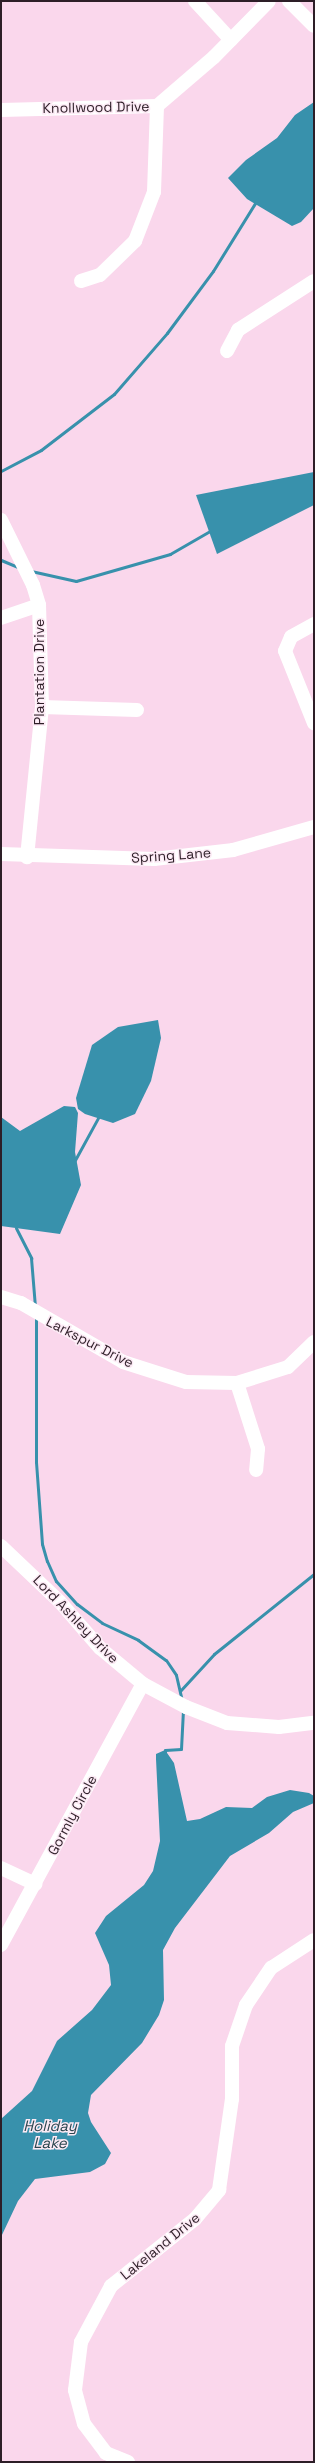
<!DOCTYPE html>
<html>
<head>
<meta charset="utf-8">
<style>
  body { margin:0 }
  #map { position:relative; width:315px; height:2463px; overflow:hidden; background:#fad7ec; font-family:"Space Grotesk",sans-serif }
  div>[style] { position:absolute }
  .water>* { inset:0; background:#3891ac }
  .stream>* { height:3px; margin:-1.5px; padding:0 1.5px; transform-origin:1.5px; border-radius:1.5px; background:#3891ac }
  .minor>* { height:14px; margin:-7px; padding:0 7px; transform-origin:7px; border-radius:7px; background:#fff }
  span { translate:-50% -50%; white-space:nowrap; text-align:center; line-height:1.15; -webkit-text-stroke:3px #fceaf5; paint-order:stroke }
  .street-label { font-size:14px; color:#2d1e27 }
  .water-label { font-size:15px; color:#2b464f; font-style:italic }
  .frame { position:absolute; inset:0; border:2px solid #2d1e27; pointer-events:none }
</style>
</head>
<body>
<div id="map">
  <div class="water">
    <i style="clip-path:polygon(314px 102px,314px 208px,301px 222px,292px 226px,247px 199px,228px 178px,246px 160px,277px 138px,295px 115px)"></i>
    <i style="clip-path:polygon(314px 472px,314px 505px,217px 554px,196px 495px)"></i>
    <i style="clip-path:polygon(158px 1020px,161px 1038px,151px 1081px,135px 1114px,113px 1123px,85px 1114px,78px 1109px,76px 1098px,92px 1045px,118px 1027px)"></i>
    <i style="clip-path:polygon(64px 1106px,75px 1107px,78px 1113px,75px 1152px,81px 1185px,60px 1234px,1px 1226px,1px 1117px,20px 1131px)"></i>
    <i style="clip-path:polygon(165px 1750px,174px 1763px,187px 1821px,200px 1819px,226px 1807px,252px 1808px,267px 1797px,290px 1790px,309px 1793px,314px 1796px,314px 1803px,293px 1812px,269px 1833px,230px 1856px,175px 1928px,163px 1950px,164px 2000px,159px 2015px,142px 2043px,91px 2095px,88px 2113px,91px 2122px,111px 2153px,105px 2164px,90px 2172px,35px 2179px,18px 2201px,1px 2237px,1px 2119px,32px 2091px,57px 2041px,92px 2010px,111px 1985px,109px 1965px,95px 1933px,106px 1916px,144px 1885px,153px 1871px,160px 1841px,156px 1759px,156px 1754px)"></i>
  </div>
  <div class="stream">
    <i style="left:1px;top:471px;width:45px;rotate:-27.7deg"></i>
    <i style="left:41px;top:450px;width:92px;rotate:-37.5deg"></i>
    <i style="left:114px;top:394px;width:81px;rotate:-49deg"></i>
    <i style="left:167px;top:333px;width:77px;rotate:-53.4deg"></i>
    <i style="left:213px;top:271px;width:84px;rotate:-58.2deg"></i>
    <i style="left:1px;top:560px;width:21px;rotate:23deg"></i>
    <i style="left:31px;top:571px;width:46px;rotate:12.5deg"></i>
    <i style="left:76px;top:581px;width:98px;rotate:-16deg"></i>
    <i style="left:170px;top:554px;width:46px;rotate:-29.9deg"></i>
    <i style="left:75px;top:1160px;width:48px;rotate:-61.3deg"></i>
    <i style="left:16px;top:1228px;width:34px;rotate:63deg"></i>
    <i style="left:31px;top:1258px;width:49px;rotate:85.3deg"></i>
    <i style="left:36px;top:1316px;width:146px;rotate:90deg"></i>
    <i style="left:36px;top:1462px;width:82px;rotate:85.8deg"></i>
    <i style="left:42px;top:1544px;width:18px;rotate:74deg"></i>
    <i style="left:47px;top:1561px;width:22px;rotate:66deg"></i>
    <i style="left:56px;top:1581px;width:31px;rotate:48deg"></i>
    <i style="left:77px;top:1604px;width:31px;rotate:37deg"></i>
    <i style="left:102px;top:1623px;width:40px;rotate:25deg"></i>
    <i style="left:138px;top:1640px;width:34px;rotate:36deg"></i>
    <i style="left:166px;top:1660px;width:18px;rotate:56deg"></i>
    <i style="left:176px;top:1675px;width:26px;rotate:77deg"></i>
    <i style="left:180px;top:1691px;width:50px;rotate:-47.4deg"></i>
    <i style="left:214px;top:1654px;width:128px;rotate:-38.7deg"></i>
    <i style="left:165px;top:1753px;width:3px;rotate:-90deg"></i>
    <i style="left:165px;top:1750px;width:16px;rotate:-4deg"></i>
    <i style="left:181px;top:1749px;width:40px;rotate:-87.1deg"></i>
  </div>
  <div class="minor">
    <i style="left:195px;top:1px;width:53px;rotate:47.3deg"></i>
    <i style="left:289px;top:1px;width:35px;rotate:45deg"></i>
    <i style="left:1px;top:110px;width:156px;rotate:-1.5deg"></i>
    <i style="left:157px;top:106px;width:75px;rotate:-40.7deg"></i>
    <i style="left:214px;top:57px;width:78px;rotate:-45.5deg"></i>
    <i style="left:81px;top:281px;width:20px;rotate:-18deg"></i>
    <i style="left:100px;top:275px;width:49px;rotate:-44.2deg"></i>
    <i style="left:135px;top:241px;width:53px;rotate:-68.8deg"></i>
    <i style="left:154px;top:192px;width:86px;rotate:-88deg"></i>
    <i style="left:227px;top:351px;width:24px;rotate:-62deg"></i>
    <i style="left:238px;top:330px;width:90px;rotate:-32.8deg"></i>
    <i style="left:1px;top:520px;width:72px;rotate:63.8deg"></i>
    <i style="left:33px;top:585px;width:21px;rotate:73deg"></i>
    <i style="left:39px;top:605px;width:102px;rotate:88.3deg"></i>
    <i style="left:42px;top:707px;width:151px;rotate:95.7deg"></i>
    <i style="left:1px;top:618px;width:40px;rotate:-18.9deg"></i>
    <i style="left:314px;top:624px;width:26px;rotate:151deg"></i>
    <i style="left:291px;top:637px;width:15px;rotate:113deg"></i>
    <i style="left:285px;top:651px;width:78px;rotate:68.1deg"></i>
    <i style="left:42px;top:707px;width:95px;rotate:1.8deg"></i>
    <i style="left:1px;top:854px;width:153px;rotate:1.9deg"></i>
    <i style="left:154px;top:859px;width:80px;rotate:-6.5deg"></i>
    <i style="left:233px;top:850px;width:84px;rotate:-15.9deg"></i>
    <i style="left:1px;top:1297px;width:21px;rotate:17deg"></i>
    <i style="left:21px;top:1303px;width:118px;rotate:30deg"></i>
    <i style="left:123px;top:1362px;width:66px;rotate:17.6deg"></i>
    <i style="left:186px;top:1382px;width:51px;rotate:1.1deg"></i>
    <i style="left:237px;top:1383px;width:53px;rotate:-17.4deg"></i>
    <i style="left:288px;top:1367px;width:36px;rotate:-44deg"></i>
    <i style="left:237px;top:1383px;width:69px;rotate:72.3deg"></i>
    <i style="left:258px;top:1449px;width:21px;rotate:95deg"></i>
    <i style="left:1px;top:1546px;width:81px;rotate:43.5deg"></i>
    <i style="left:60px;top:1602px;width:61px;rotate:49deg"></i>
    <i style="left:100px;top:1648px;width:56px;rotate:39.9deg"></i>
    <i style="left:143px;top:1684px;width:49px;rotate:28.1deg"></i>
    <i style="left:186px;top:1707px;width:44px;rotate:21.3deg"></i>
    <i style="left:227px;top:1723px;width:52px;rotate:4.4deg"></i>
    <i style="left:279px;top:1727px;width:35px;rotate:-7deg"></i>
    <i style="left:1px;top:1868px;width:38px;rotate:25deg"></i>
    <i style="left:1px;top:1945px;width:297px;rotate:-61.5deg"></i>
    <i style="left:128px;top:2462px;width:24px;rotate:-158deg"></i>
    <i style="left:106px;top:2453px;width:36px;rotate:-127deg"></i>
    <i style="left:84px;top:2424px;width:35px;rotate:-105deg"></i>
    <i style="left:75px;top:2390px;width:48px;rotate:-82.9deg"></i>
    <i style="left:81px;top:2342px;width:64px;rotate:-61.8deg"></i>
    <i style="left:111px;top:2286px;width:107px;rotate:-38.6deg"></i>
    <i style="left:195px;top:2219px;width:38px;rotate:-50deg"></i>
    <i style="left:219px;top:2190px;width:92px;rotate:-81.9deg"></i>
    <i style="left:232px;top:2099px;width:53px;rotate:-90deg"></i>
    <i style="left:232px;top:2046px;width:43px;rotate:-71.1deg"></i>
    <i style="left:246px;top:2005px;width:45px;rotate:-56deg"></i>
    <i style="left:271px;top:1968px;width:51px;rotate:-33.1deg"></i>
  </div>
  <div class="street-label">
    <span style="left:96px;top:107px;rotate:-1deg">Knollwood Drive</span>
    <span style="left:39px;top:672px;rotate:-90deg">Plantation Drive</span>
    <span style="left:171px;top:855px;rotate:-4deg">Spring Lane</span>
    <span style="left:90px;top:1342px;rotate:27deg">Larkspur Drive</span>
    <span style="left:76px;top:1619px;rotate:46deg">Lord Ashley Drive</span>
    <span style="left:72px;top:1815px;rotate:-62deg">Gormly Circle</span>
    <span style="left:160px;top:2246px;rotate:-39deg">Lakeland Drive</span>
  </div>
  <div class="water-label">
    <span style="left:50px;top:2134px">Holiday<br>Lake</span>
  </div>
  <div class="frame"></div>
</div>
</body>
</html>
